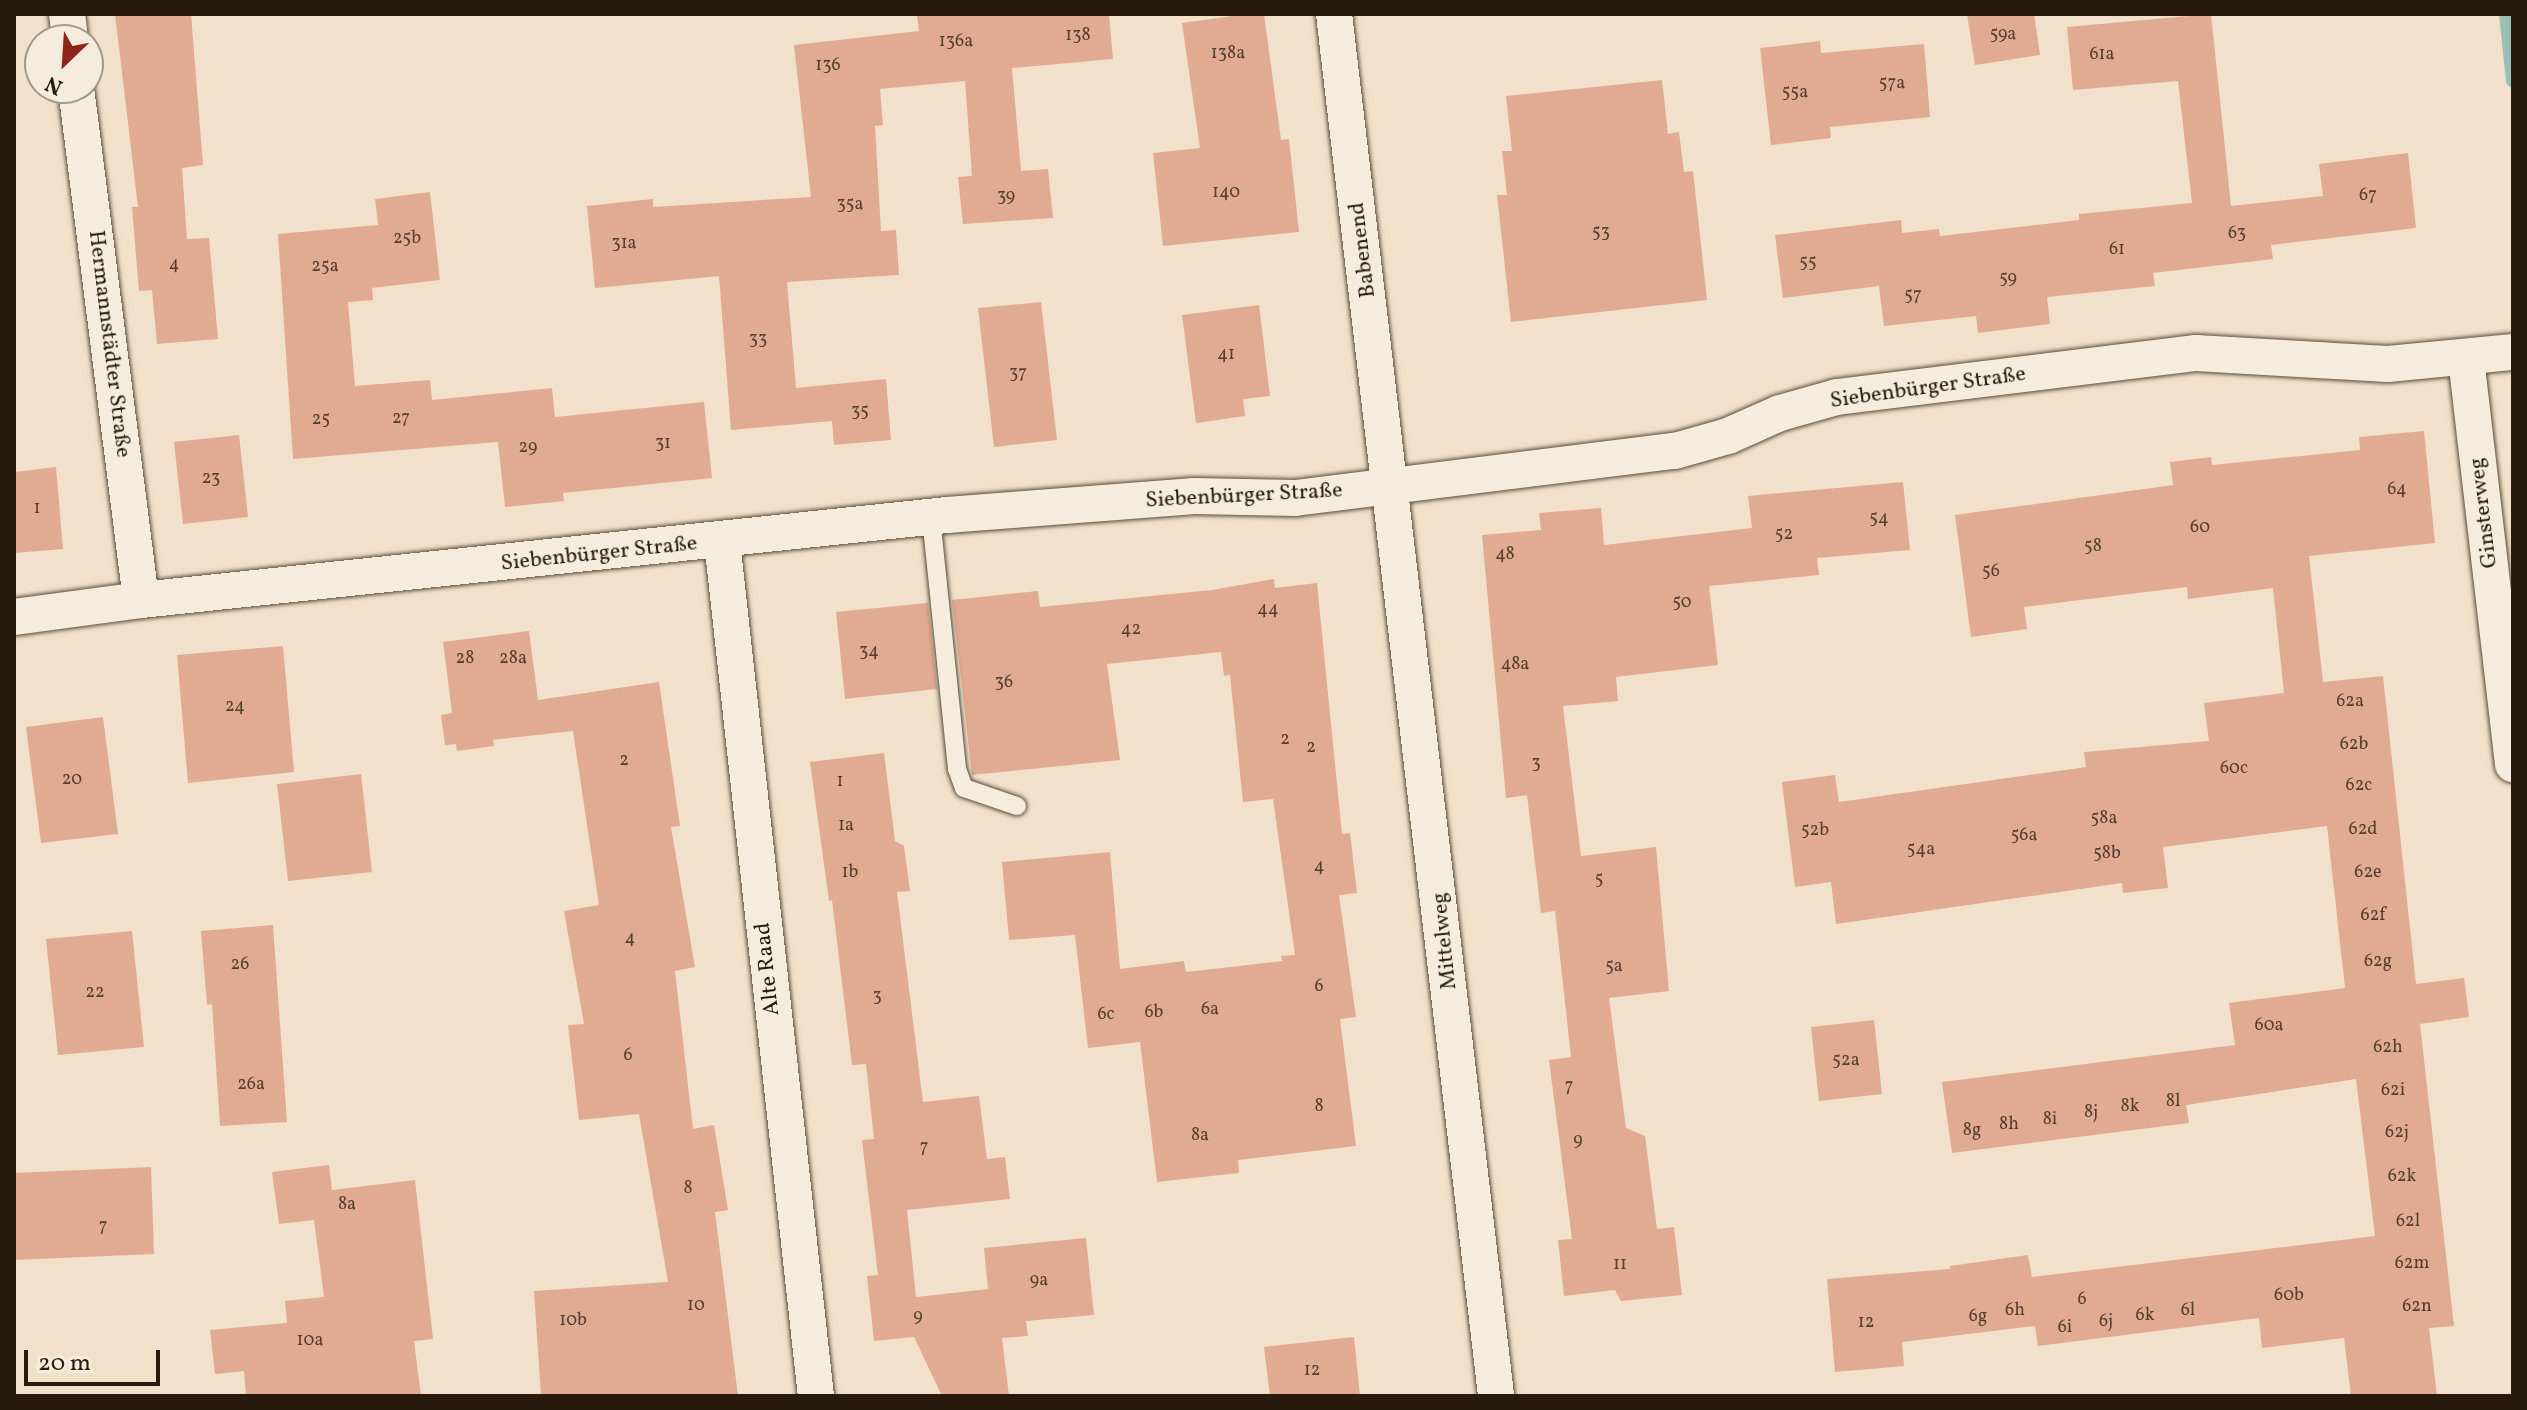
<!DOCTYPE html>
<html>
<head>
<meta charset="utf-8">
<style>
  body { margin:0 }
  #map { position:relative; width:2527px; height:1410px; overflow:hidden; background:#f1e1ca; font-family:Vollkorn,serif }
  div>[style] { position:absolute }
  .stream>* { height:14px; margin:-7px; padding:0 7px; transform-origin:7px; border-radius:7px; background:#9bbeb5 }
  .building>* { inset:0; background:#e1aa93 }
  .roads { filter:drop-shadow(0 0 2px #5a4c3c) drop-shadow(0 0 2px #5a4c3c) }
  .service>* { height:18px; margin:-9px; padding:0 9px; transform-origin:9px; border-radius:9px; background:#f6ecdd }
  .minor>* { height:36px; margin:-18px; padding:0 18px; transform-origin:18px; border-radius:18px; background:#f6ecdd }
  span { translate:-50% -50%; white-space:nowrap; text-align:center; line-height:1.15; -webkit-text-stroke:6px #f6ecdd; paint-order:stroke }
  .number-label { font-size:18px; color:#563f2e }
  .number-label span { -webkit-text-stroke-width:0 }
  .street-label { font-size:22px; color:#281b0d }
  .frame { position:absolute; inset:0; border:16px solid #281b0d; pointer-events:none }
  .north { position:absolute; left:24px; top:24px; width:80px; height:80px; box-sizing:border-box; background:#f6ecdd; border:2px solid #a4988a; border-radius:50%; rotate:205deg; font-size:22px; font-weight:700; line-height:32px; text-align:center; color:#281b0d }
  .north::after { content:''; display:block; margin:auto; width:28px; height:36px; background:#8f2418; clip-path:polygon(50% 0,100% 100%,50% 72%,0 100%) }
  .scale { position:absolute; left:24px; top:1350px; width:136px; height:36px; box-sizing:border-box; border:4px solid #281b0d; border-top:0; padding-left:10px; font-size:24px; line-height:28px; white-space:nowrap; color:#281b0d; -webkit-text-stroke:6px #f6ecdd; paint-order:stroke }
</style>
</head>
<body>
<div id="map">
  <div class="stream">
    <i style="left:2506px;top:14px;width:67px;rotate:84deg"></i>
  </div>
  <div class="building">
    <i style="clip-path:polygon(115px 14px,191px 14px,203px 165px,182px 168px,187px 239px,209px 238px,218px 339px,157px 344px,152px 290px,139px 291px,132px 207px,138px 207px)"></i>
    <i style="clip-path:polygon(939px 14px,1109px 14px,1113px 59px,1012px 68px,1021px 171px,1048px 169px,1053px 218px,963px 224px,958px 177px,972px 176px,965px 81px,880px 89px,883px 125px,875px 126px,881px 231px,896px 230px,899px 275px,787px 282px,796px 388px,886px 379px,891px 440px,834px 445px,832px 421px,731px 430px,719px 276px,595px 288px,587px 206px,653px 199px,653px 207px,811px 197px,794px 45px,919px 31px,917px 16px)"></i>
    <i style="clip-path:polygon(1247px 14px,1264px 14px,1281px 140px,1289px 139px,1299px 232px,1163px 246px,1153px 153px,1200px 148px,1182px 23px)"></i>
    <i style="clip-path:polygon(1967px 14px,2034px 14px,2040px 55px,1975px 65px)"></i>
    <i style="clip-path:polygon(2211px 14px,2231px 206px,2323px 196px,2319px 164px,2408px 153px,2416px 228px,2271px 245px,2273px 259px,2153px 273px,2155px 286px,2047px 297px,2050px 324px,1978px 333px,1976px 316px,1884px 326px,1879px 286px,1783px 298px,1775px 235px,1901px 220px,1902px 233px,1939px 229px,1940px 236px,2079px 220px,2079px 214px,2192px 203px,2178px 81px,2073px 90px,2067px 27px)"></i>
    <i style="clip-path:polygon(1820px 41px,1821px 53px,1924px 44px,1930px 117px,1830px 127px,1831px 138px,1771px 145px,1760px 48px)"></i>
    <i style="clip-path:polygon(1662px 80px,1668px 134px,1679px 132px,1684px 172px,1693px 171px,1707px 300px,1511px 322px,1497px 195px,1507px 195px,1502px 151px,1512px 151px,1506px 96px)"></i>
    <i style="clip-path:polygon(430px 192px,440px 280px,372px 288px,373px 300px,348px 302px,355px 386px,430px 380px,432px 400px,552px 388px,555px 417px,704px 402px,712px 478px,563px 493px,564px 501px,505px 507px,498px 442px,293px 459px,278px 234px,378px 225px,375px 199px)"></i>
    <i style="clip-path:polygon(1041px 302px,1057px 440px,994px 447px,978px 308px)"></i>
    <i style="clip-path:polygon(1259px 305px,1270px 396px,1243px 399px,1245px 416px,1196px 423px,1182px 315px)"></i>
    <i style="clip-path:polygon(2424px 431px,2435px 543px,2309px 556px,2323px 682px,2383px 676px,2416px 984px,2464px 978px,2469px 1017px,2420px 1024px,2454px 1326px,2429px 1328px,2437px 1396px,2351px 1396px,2344px 1338px,2262px 1348px,2259px 1318px,2038px 1346px,2035px 1326px,1902px 1342px,1904px 1366px,1835px 1372px,1827px 1279px,1950px 1269px,1950px 1266px,2028px 1255px,2032px 1277px,2375px 1236px,2356px 1079px,2186px 1105px,2189px 1123px,1952px 1153px,1942px 1082px,2235px 1045px,2229px 1003px,2345px 988px,2327px 826px,2163px 847px,2168px 888px,2123px 893px,2122px 883px,1836px 924px,1831px 882px,1795px 887px,1782px 782px,1835px 775px,1839px 802px,2086px 767px,2084px 752px,2209px 741px,2204px 703px,2284px 693px,2273px 588px,2188px 599px,2187px 587px,2024px 607px,2027px 629px,1971px 637px,1955px 515px,2173px 485px,2170px 462px,2211px 457px,2212px 465px,2360px 450px,2359px 437px)"></i>
    <i style="clip-path:polygon(239px 435px,248px 517px,183px 524px,174px 442px)"></i>
    <i style="clip-path:polygon(56px 467px,63px 549px,14px 553px,14px 472px)"></i>
    <i style="clip-path:polygon(1903px 482px,1910px 550px,1817px 558px,1819px 575px,1709px 586px,1718px 665px,1616px 677px,1618px 701px,1563px 706px,1581px 856px,1656px 847px,1669px 991px,1609px 998px,1626px 1128px,1645px 1136px,1657px 1229px,1674px 1227px,1682px 1295px,1621px 1301px,1615px 1290px,1564px 1296px,1558px 1240px,1572px 1239px,1549px 1060px,1571px 1057px,1555px 911px,1541px 913px,1527px 795px,1506px 798px,1482px 535px,1541px 530px,1539px 513px,1601px 508px,1604px 545px,1752px 528px,1748px 496px)"></i>
    <i style="clip-path:polygon(1274px 579px,1275px 588px,1317px 583px,1342px 834px,1350px 833px,1357px 893px,1339px 895px,1356px 1017px,1340px 1019px,1356px 1146px,1238px 1160px,1239px 1173px,1157px 1182px,1140px 1042px,1088px 1048px,1075px 935px,1009px 940px,1002px 862px,1110px 852px,1120px 969px,1184px 961px,1186px 972px,1282px 961px,1281px 956px,1295px 955px,1273px 799px,1243px 802px,1230px 675px,1224px 676px,1221px 652px,1107px 664px,1120px 760px,972px 775px,952px 600px,1038px 591px,1040px 607px,1212px 590px)"></i>
    <i style="clip-path:polygon(928px 603px,937px 689px,845px 699px,836px 612px)"></i>
    <i style="clip-path:polygon(529px 631px,538px 700px,659px 682px,680px 826px,671px 827px,695px 967px,675px 971px,693px 1129px,714px 1125px,728px 1210px,715px 1212px,738px 1396px,541px 1396px,534px 1291px,668px 1282px,639px 1114px,579px 1120px,568px 1025px,584px 1024px,564px 911px,599px 905px,573px 731px,493px 740px,494px 746px,457px 751px,456px 744px,445px 745px,441px 715px,452px 713px,443px 642px)"></i>
    <i style="clip-path:polygon(283px 646px,294px 772px,188px 783px,177px 655px)"></i>
    <i style="clip-path:polygon(103px 717px,118px 834px,41px 843px,26px 727px)"></i>
    <i style="clip-path:polygon(884px 753px,895px 841px,904px 846px,910px 891px,897px 892px,923px 1102px,979px 1096px,987px 1159px,1005px 1157px,1010px 1199px,907px 1210px,916px 1297px,988px 1289px,984px 1248px,1086px 1238px,1094px 1315px,1026px 1321px,1028px 1336px,1002px 1338px,1009px 1396px,942px 1396px,914px 1337px,874px 1341px,867px 1276px,878px 1275px,862px 1140px,874px 1139px,866px 1064px,852px 1065px,832px 900px,829px 901px,810px 762px)"></i>
    <i style="clip-path:polygon(361px 774px,372px 872px,288px 881px,277px 784px)"></i>
    <i style="clip-path:polygon(273px 925px,287px 1122px,220px 1126px,212px 1004px,207px 1005px,201px 931px)"></i>
    <i style="clip-path:polygon(132px 931px,144px 1047px,58px 1055px,46px 939px)"></i>
    <i style="clip-path:polygon(1874px 1020px,1882px 1094px,1819px 1101px,1811px 1027px)"></i>
    <i style="clip-path:polygon(329px 1165px,332px 1190px,415px 1180px,433px 1339px,414px 1341px,421px 1396px,246px 1396px,244px 1371px,215px 1374px,210px 1330px,287px 1323px,285px 1301px,324px 1297px,314px 1220px,279px 1224px,272px 1172px)"></i>
    <i style="clip-path:polygon(151px 1167px,154px 1254px,14px 1260px,14px 1173px)"></i>
    <i style="clip-path:polygon(1354px 1337px,1360px 1396px,1270px 1396px,1264px 1347px)"></i>
  </div>
  <div class="roads">
    <div class="service">
      <i style="left:931px;top:517px;width:253px;rotate:84.1deg"></i>
      <i style="left:957px;top:769px;width:20px;rotate:70deg"></i>
      <i style="left:964px;top:788px;width:56px;rotate:18.8deg"></i>
    </div>
    <div class="minor">
      <i style="left:67px;top:14px;width:26px;rotate:83deg"></i>
      <i style="left:1334px;top:14px;width:1391px;rotate:83.31deg"></i>
      <i style="left:76px;top:88px;width:516px;rotate:82.76deg"></i>
      <i style="left:2466px;top:358px;width:409px;rotate:83.4deg"></i>
      <i style="left:722px;top:541px;width:860px;rotate:83.73deg"></i>
      <i style="left:14px;top:617px;width:128px;rotate:-7.6deg"></i>
      <i style="left:141px;top:600px;width:810px;rotate:-6.02deg"></i>
      <i style="left:947px;top:515px;width:248px;rotate:-4.4deg"></i>
      <i style="left:1194px;top:496px;width:101px;rotate:1.1deg"></i>
      <i style="left:1295px;top:498px;width:383px;rotate:-7.1deg"></i>
      <i style="left:1675px;top:451px;width:55px;rotate:-15.8deg"></i>
      <i style="left:1728px;top:436px;width:57px;rotate:-23.9deg"></i>
      <i style="left:1780px;top:413px;width:59px;rotate:-15.7deg"></i>
      <i style="left:1837px;top:397px;width:362px;rotate:-7deg"></i>
      <i style="left:2196px;top:353px;width:192px;rotate:3.3deg"></i>
      <i style="left:2388px;top:364px;width:126px;rotate:-5.5deg"></i>
    </div>
  </div>
  <div class="number-label">
    <span style="left:2003px;top:35px">59a</span>
    <span style="left:1078px;top:36px">138</span>
    <span style="left:956px;top:42px">136a</span>
    <span style="left:1228px;top:54px">138a</span>
    <span style="left:2102px;top:55px">61a</span>
    <span style="left:828px;top:66px">136</span>
    <span style="left:1892px;top:84px">57a</span>
    <span style="left:1795px;top:93px">55a</span>
    <span style="left:1226px;top:193px">140</span>
    <span style="left:2368px;top:196px">67</span>
    <span style="left:1006px;top:197px">39</span>
    <span style="left:850px;top:205px">35a</span>
    <span style="left:1601px;top:233px">53</span>
    <span style="left:2237px;top:234px">63</span>
    <span style="left:407px;top:239px">25b</span>
    <span style="left:624px;top:244px">31a</span>
    <span style="left:2117px;top:250px">61</span>
    <span style="left:1808px;top:263px">55</span>
    <span style="left:174px;top:265px">4</span>
    <span style="left:325px;top:267px">25a</span>
    <span style="left:2008px;top:279px">59</span>
    <span style="left:1913px;top:296px">57</span>
    <span style="left:758px;top:340px">33</span>
    <span style="left:1226px;top:355px">41</span>
    <span style="left:1018px;top:374px">37</span>
    <span style="left:860px;top:412px">35</span>
    <span style="left:401px;top:419px">27</span>
    <span style="left:321px;top:420px">25</span>
    <span style="left:663px;top:444px">31</span>
    <span style="left:528px;top:448px">29</span>
    <span style="left:211px;top:479px">23</span>
    <span style="left:2397px;top:490px">64</span>
    <span style="left:37px;top:509px">1</span>
    <span style="left:1879px;top:519px">54</span>
    <span style="left:2200px;top:528px">60</span>
    <span style="left:1784px;top:535px">52</span>
    <span style="left:2093px;top:547px">58</span>
    <span style="left:1505px;top:555px">48</span>
    <span style="left:1991px;top:572px">56</span>
    <span style="left:1682px;top:603px">50</span>
    <span style="left:1268px;top:610px">44</span>
    <span style="left:1131px;top:630px">42</span>
    <span style="left:869px;top:652px">34</span>
    <span style="left:465px;top:659px">28</span>
    <span style="left:513px;top:659px">28a</span>
    <span style="left:1515px;top:665px">48a</span>
    <span style="left:1004px;top:683px">36</span>
    <span style="left:2350px;top:702px">62a</span>
    <span style="left:235px;top:707px">24</span>
    <span style="left:1285px;top:740px">2</span>
    <span style="left:2354px;top:745px">62b</span>
    <span style="left:1311px;top:748px">2</span>
    <span style="left:624px;top:761px">2</span>
    <span style="left:1536px;top:764px">3</span>
    <span style="left:2234px;top:769px">60c</span>
    <span style="left:72px;top:780px">20</span>
    <span style="left:840px;top:782px">1</span>
    <span style="left:2359px;top:786px">62c</span>
    <span style="left:2104px;top:819px">58a</span>
    <span style="left:846px;top:826px">1a</span>
    <span style="left:2363px;top:830px">62d</span>
    <span style="left:1815px;top:831px">52b</span>
    <span style="left:2024px;top:836px">56a</span>
    <span style="left:1921px;top:850px">54a</span>
    <span style="left:2107px;top:854px">58b</span>
    <span style="left:1319px;top:867px">4</span>
    <span style="left:850px;top:873px">1b</span>
    <span style="left:2368px;top:873px">62e</span>
    <span style="left:1599px;top:880px">5</span>
    <span style="left:2373px;top:916px">62f</span>
    <span style="left:630px;top:939px">4</span>
    <span style="left:2378px;top:962px">62g</span>
    <span style="left:240px;top:965px">26</span>
    <span style="left:1614px;top:967px">5a</span>
    <span style="left:1319px;top:987px">6</span>
    <span style="left:95px;top:993px">22</span>
    <span style="left:877px;top:997px">3</span>
    <span style="left:1210px;top:1010px">6a</span>
    <span style="left:1154px;top:1013px">6b</span>
    <span style="left:1106px;top:1015px">6c</span>
    <span style="left:2269px;top:1026px">60a</span>
    <span style="left:2388px;top:1048px">62h</span>
    <span style="left:628px;top:1056px">6</span>
    <span style="left:1846px;top:1061px">52a</span>
    <span style="left:251px;top:1085px">26a</span>
    <span style="left:1569px;top:1087px">7</span>
    <span style="left:2393px;top:1091px">62i</span>
    <span style="left:2173px;top:1102px">8l</span>
    <span style="left:1319px;top:1107px">8</span>
    <span style="left:2130px;top:1107px">8k</span>
    <span style="left:2091px;top:1113px">8j</span>
    <span style="left:2050px;top:1120px">8i</span>
    <span style="left:2009px;top:1125px">8h</span>
    <span style="left:1972px;top:1131px">8g</span>
    <span style="left:2397px;top:1133px">62j</span>
    <span style="left:1200px;top:1136px">8a</span>
    <span style="left:1578px;top:1141px">9</span>
    <span style="left:924px;top:1148px">7</span>
    <span style="left:2402px;top:1177px">62k</span>
    <span style="left:688px;top:1189px">8</span>
    <span style="left:347px;top:1205px">8a</span>
    <span style="left:2408px;top:1222px">62l</span>
    <span style="left:103px;top:1227px">7</span>
    <span style="left:2412px;top:1264px">62m</span>
    <span style="left:1620px;top:1265px">11</span>
    <span style="left:1039px;top:1281px">9a</span>
    <span style="left:2289px;top:1296px">60b</span>
    <span style="left:2082px;top:1300px">6</span>
    <span style="left:696px;top:1306px">10</span>
    <span style="left:2417px;top:1307px">62n</span>
    <span style="left:2015px;top:1311px">6h</span>
    <span style="left:2188px;top:1311px">6l</span>
    <span style="left:2145px;top:1316px">6k</span>
    <span style="left:918px;top:1317px">9</span>
    <span style="left:1978px;top:1317px">6g</span>
    <span style="left:573px;top:1321px">10b</span>
    <span style="left:2106px;top:1322px">6j</span>
    <span style="left:1866px;top:1323px">12</span>
    <span style="left:2065px;top:1328px">6i</span>
    <span style="left:310px;top:1341px">10a</span>
    <span style="left:1312px;top:1371px">12</span>
  </div>
  <div class="street-label">
    <span style="left:1363px;top:250px;rotate:-97deg">Babenend</span>
    <span style="left:109px;top:344px;rotate:83deg">Hermannstädter Straße</span>
    <span style="left:1928px;top:388px;rotate:-8deg">Siebenbürger Straße</span>
    <span style="left:1244px;top:496px;rotate:-3deg">Siebenbürger Straße</span>
    <span style="left:2484px;top:513px;rotate:-97deg">Ginsterweg</span>
    <span style="left:599px;top:554px;rotate:-6deg">Siebenbürger Straße</span>
    <span style="left:1445px;top:941px;rotate:-96deg">Mittelweg</span>
    <span style="left:768px;top:969px;rotate:-96deg">Alte Raad</span>
  </div>
  <div class="frame"></div>
  <div class="north">N</div>
  <div class="scale">20 m</div>
</div>
</body>
</html>
